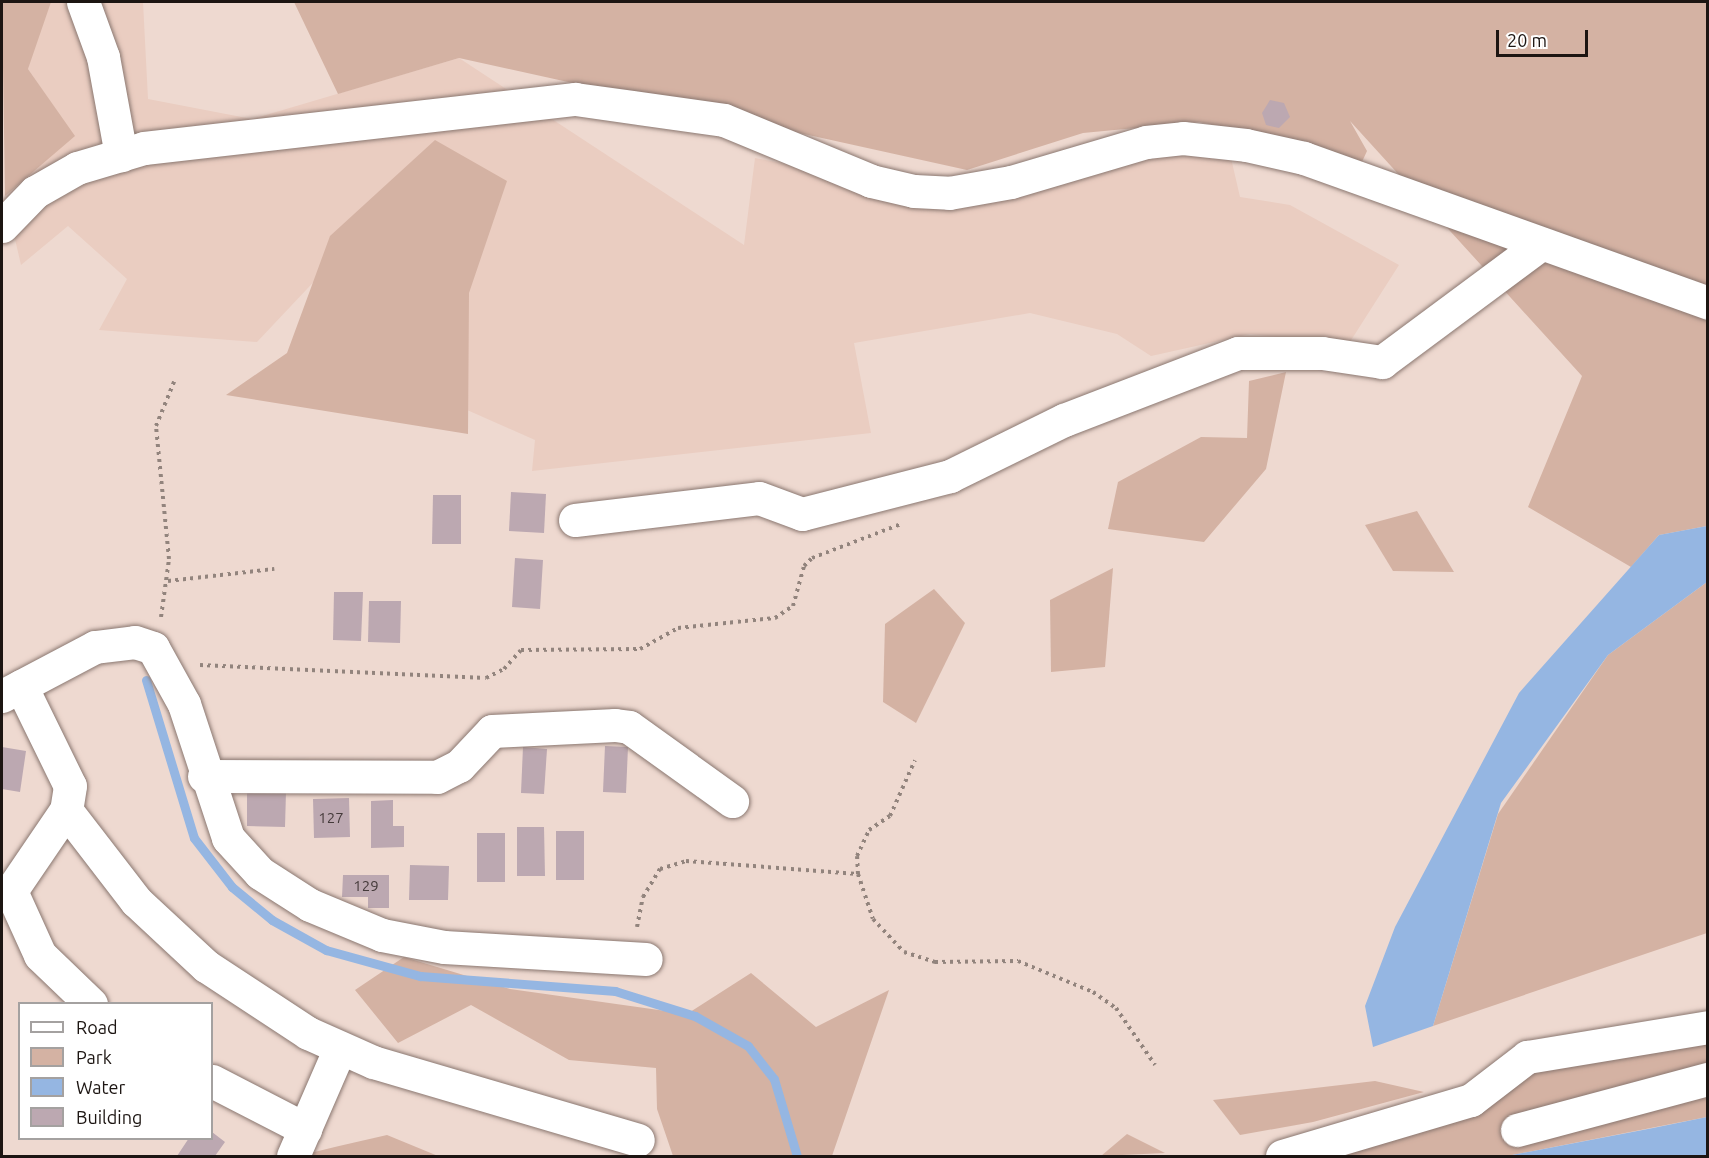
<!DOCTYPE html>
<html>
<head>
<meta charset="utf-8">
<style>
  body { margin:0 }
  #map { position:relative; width:1709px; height:1158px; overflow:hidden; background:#eed9d0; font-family:Ubuntu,sans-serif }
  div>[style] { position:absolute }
  .built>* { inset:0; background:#eacdc1 }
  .green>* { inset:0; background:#d4b2a3 }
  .water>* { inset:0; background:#95b6e2 }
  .stream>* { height:9px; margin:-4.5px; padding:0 4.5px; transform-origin:4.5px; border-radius:4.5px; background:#95b6e2 }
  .building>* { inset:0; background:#bca8b1 }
  .path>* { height:4px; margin-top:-2px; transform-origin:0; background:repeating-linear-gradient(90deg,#92847d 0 3px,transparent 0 7.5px) }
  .roads { filter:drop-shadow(0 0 2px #8a7770) drop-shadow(0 0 2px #8a7770) }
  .minor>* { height:33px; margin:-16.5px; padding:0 16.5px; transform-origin:16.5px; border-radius:16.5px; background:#fff }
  span { translate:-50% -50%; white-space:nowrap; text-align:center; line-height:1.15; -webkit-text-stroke:5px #fff; paint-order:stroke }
  .number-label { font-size:15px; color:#443a3a }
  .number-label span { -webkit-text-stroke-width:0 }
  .frame { position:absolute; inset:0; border:3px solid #1c1512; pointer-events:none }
  .legend { position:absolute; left:18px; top:1002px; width:195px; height:138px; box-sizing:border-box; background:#fff; border:2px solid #a4a1a0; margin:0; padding:8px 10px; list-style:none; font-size:18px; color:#1c1512 }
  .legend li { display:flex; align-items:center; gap:12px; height:30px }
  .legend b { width:30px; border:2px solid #a4a1a0 }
  .scale { position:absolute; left:1496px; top:30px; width:92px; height:27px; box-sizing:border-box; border:3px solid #1c1512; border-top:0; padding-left:8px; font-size:18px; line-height:21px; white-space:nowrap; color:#1c1512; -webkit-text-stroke:4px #fff; paint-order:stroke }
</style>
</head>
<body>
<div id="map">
  <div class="built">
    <i style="clip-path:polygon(46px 2px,143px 2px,148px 99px,252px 119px,459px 58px,744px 245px,755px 158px,801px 167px,907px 206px,1105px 162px,1168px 155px,1231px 158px,1240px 197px,1290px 205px,1399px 265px,1348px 345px,1250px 334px,1151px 356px,1117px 334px,1030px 313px,854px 343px,871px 433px,532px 471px,535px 440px,422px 390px,367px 319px,494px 220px,423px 166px,257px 342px,99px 330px,127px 279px,68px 226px,21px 265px,5px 196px,74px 136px,28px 69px)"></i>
  </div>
  <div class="green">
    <i style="clip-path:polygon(2px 2px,51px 2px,28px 69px,75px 136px,5px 196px)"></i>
    <i style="clip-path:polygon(294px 2px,1707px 2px,1707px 526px,1659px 535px,1631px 567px,1528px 507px,1582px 376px,1350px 121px,1367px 151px,1361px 164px,1291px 141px,1199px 122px,1083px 133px,967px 170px,459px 58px,338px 94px)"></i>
    <i style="clip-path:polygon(435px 140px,507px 181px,469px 293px,468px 434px,226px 395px,287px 353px,330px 236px)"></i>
    <i style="clip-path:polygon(1286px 372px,1266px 469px,1204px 542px,1108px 529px,1118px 482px,1201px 437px,1247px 438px,1249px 381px)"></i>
    <i style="clip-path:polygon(1417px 511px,1454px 572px,1393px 571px,1365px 525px)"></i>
    <i style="clip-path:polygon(1113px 568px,1105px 667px,1051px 672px,1050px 600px)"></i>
    <i style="clip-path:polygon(1707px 582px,1707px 933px,1433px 1026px,1498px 814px,1608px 655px)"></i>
    <i style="clip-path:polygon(934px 589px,965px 623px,916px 723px,883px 702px,885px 624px)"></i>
    <i style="clip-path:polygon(404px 957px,510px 989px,687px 1014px,751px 973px,816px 1027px,889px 990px,832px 1156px,673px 1156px,657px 1109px,656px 1068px,569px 1060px,471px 1005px,398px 1043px,355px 990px)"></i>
    <i style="clip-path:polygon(1707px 1036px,1707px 1117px,1507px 1156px,1324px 1156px,1484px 1112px,1533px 1062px)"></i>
    <i style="clip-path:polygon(1375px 1081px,1424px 1092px,1313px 1122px,1240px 1135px,1213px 1100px)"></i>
    <i style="clip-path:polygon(1127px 1134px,1165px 1153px,1101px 1156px)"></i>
    <i style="clip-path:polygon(387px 1135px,438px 1156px,298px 1156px,339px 1146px)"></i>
  </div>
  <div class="water">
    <i style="clip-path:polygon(1707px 526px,1707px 582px,1608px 655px,1501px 803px,1433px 1026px,1373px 1047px,1365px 1006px,1395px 927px,1519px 693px,1659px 535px)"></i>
    <i style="clip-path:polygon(1707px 1117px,1707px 1156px,1507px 1156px,1653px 1128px)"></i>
  </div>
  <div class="stream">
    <i style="left:146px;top:680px;width:165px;rotate:73.1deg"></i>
    <i style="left:194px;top:838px;width:62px;rotate:52.2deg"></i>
    <i style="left:232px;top:887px;width:52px;rotate:39.5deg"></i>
    <i style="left:272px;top:920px;width:62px;rotate:29.1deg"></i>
    <i style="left:326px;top:950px;width:98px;rotate:15.5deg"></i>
    <i style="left:420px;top:976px;width:196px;rotate:4.4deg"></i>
    <i style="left:615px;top:991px;width:84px;rotate:17.4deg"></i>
    <i style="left:695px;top:1016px;width:61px;rotate:29.5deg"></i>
    <i style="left:748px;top:1046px;width:42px;rotate:51.8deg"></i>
    <i style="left:774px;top:1079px;width:80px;rotate:73.4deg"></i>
  </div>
  <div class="building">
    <i style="clip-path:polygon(1270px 100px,1284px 103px,1290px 117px,1279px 128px,1266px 125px,1262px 113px)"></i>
    <i style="clip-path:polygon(511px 492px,546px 494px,544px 533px,509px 531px)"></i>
    <i style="clip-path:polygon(433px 495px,461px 495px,461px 544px,432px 544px)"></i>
    <i style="clip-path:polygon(515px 558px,543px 560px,540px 609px,512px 607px)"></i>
    <i style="clip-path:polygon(334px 592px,363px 592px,361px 641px,333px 640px)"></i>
    <i style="clip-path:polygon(369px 601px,401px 601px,400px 643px,368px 642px)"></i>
    <i style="clip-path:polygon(605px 746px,628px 747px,626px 793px,603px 792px)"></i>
    <i style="clip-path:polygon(2px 747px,26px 751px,20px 792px,2px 789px)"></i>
    <i style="clip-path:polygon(523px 747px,547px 749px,544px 794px,521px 793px)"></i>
    <i style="clip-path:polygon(247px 791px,286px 792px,285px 827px,247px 826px)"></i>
    <i style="clip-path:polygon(349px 798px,350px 837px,314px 838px,313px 799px)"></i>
    <i style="clip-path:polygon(393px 800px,393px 826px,404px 826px,404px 847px,371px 848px,371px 801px)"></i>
    <i style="clip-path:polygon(517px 827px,544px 827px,545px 876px,517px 876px)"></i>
    <i style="clip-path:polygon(556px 831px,584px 831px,584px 880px,556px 880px)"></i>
    <i style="clip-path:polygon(477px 833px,505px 833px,505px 882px,477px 882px)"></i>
    <i style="clip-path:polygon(410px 865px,449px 866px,448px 900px,409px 900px)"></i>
    <i style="clip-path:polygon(343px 875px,389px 875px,389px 908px,368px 908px,368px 897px,342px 897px)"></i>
    <i style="clip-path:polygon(212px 1132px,225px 1142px,215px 1156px,177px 1156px,189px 1138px,212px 1138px)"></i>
  </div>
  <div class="path">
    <i style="left:168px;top:581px;width:107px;rotate:-6.5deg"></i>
    <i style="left:161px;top:617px;width:59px;rotate:-82.1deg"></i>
    <i style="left:169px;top:559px;width:134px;rotate:-95.6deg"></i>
    <i style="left:156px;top:426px;width:48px;rotate:-67.8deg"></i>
    <i style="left:200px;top:665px;width:286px;rotate:2.6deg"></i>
    <i style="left:486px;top:678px;width:20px;rotate:-27deg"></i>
    <i style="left:504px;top:669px;width:25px;rotate:-48deg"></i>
    <i style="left:521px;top:650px;width:119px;rotate:-0.5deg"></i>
    <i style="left:640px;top:649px;width:43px;rotate:-28.9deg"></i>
    <i style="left:678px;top:628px;width:98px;rotate:-5.9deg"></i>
    <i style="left:775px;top:618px;width:22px;rotate:-34deg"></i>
    <i style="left:793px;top:606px;width:41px;rotate:-74.6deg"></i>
    <i style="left:804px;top:566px;width:11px;rotate:-45deg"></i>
    <i style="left:812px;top:558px;width:95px;rotate:-20.9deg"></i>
    <i style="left:858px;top:874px;width:18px;rotate:-93deg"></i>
    <i style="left:857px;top:856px;width:29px;rotate:-65deg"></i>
    <i style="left:869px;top:830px;width:25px;rotate:-34deg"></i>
    <i style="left:890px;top:816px;width:61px;rotate:-65.9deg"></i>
    <i style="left:637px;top:927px;width:31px;rotate:-79deg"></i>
    <i style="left:643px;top:897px;width:33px;rotate:-59deg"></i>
    <i style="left:660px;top:869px;width:27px;rotate:-17deg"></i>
    <i style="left:686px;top:861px;width:172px;rotate:4.3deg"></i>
    <i style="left:858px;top:874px;width:47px;rotate:71.6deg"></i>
    <i style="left:873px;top:919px;width:45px;rotate:46.8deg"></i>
    <i style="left:904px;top:952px;width:33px;rotate:18deg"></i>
    <i style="left:935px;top:962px;width:83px;rotate:-0.7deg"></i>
    <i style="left:1018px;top:961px;width:81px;rotate:22.5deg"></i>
    <i style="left:1093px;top:992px;width:28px;rotate:35deg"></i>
    <i style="left:1116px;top:1008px;width:69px;rotate:55.6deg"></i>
  </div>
  <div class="roads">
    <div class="minor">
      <i style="left:83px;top:2px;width:59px;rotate:70deg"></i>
      <i style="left:103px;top:57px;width:100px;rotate:79.6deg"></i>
      <i style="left:2px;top:226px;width:47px;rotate:-45.9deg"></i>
      <i style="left:35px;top:192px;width:48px;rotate:-29.7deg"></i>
      <i style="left:77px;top:168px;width:70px;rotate:-16.6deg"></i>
      <i style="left:144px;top:148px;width:434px;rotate:-6.5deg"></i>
      <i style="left:575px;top:99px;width:150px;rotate:8deg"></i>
      <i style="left:724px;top:120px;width:159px;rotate:22.5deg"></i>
      <i style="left:871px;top:181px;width:44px;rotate:13.1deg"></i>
      <i style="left:914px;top:191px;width:35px;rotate:3deg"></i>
      <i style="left:949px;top:193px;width:63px;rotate:-10.1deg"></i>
      <i style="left:1011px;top:182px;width:141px;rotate:-16.5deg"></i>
      <i style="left:1146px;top:142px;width:37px;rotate:-6deg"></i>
      <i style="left:1183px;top:138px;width:63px;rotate:6.3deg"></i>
      <i style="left:1246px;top:145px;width:59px;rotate:12.6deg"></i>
      <i style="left:1304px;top:158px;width:429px;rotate:19.7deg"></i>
      <i style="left:575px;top:520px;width:185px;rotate:-6.8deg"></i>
      <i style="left:759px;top:498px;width:46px;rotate:20.4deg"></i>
      <i style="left:802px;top:514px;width:153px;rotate:-14.4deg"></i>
      <i style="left:950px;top:476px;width:127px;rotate:-26.2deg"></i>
      <i style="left:1064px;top:420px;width:186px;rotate:-21.1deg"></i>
      <i style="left:1238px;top:353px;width:84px"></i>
      <i style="left:1322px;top:353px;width:61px;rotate:8.5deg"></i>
      <i style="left:1382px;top:362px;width:198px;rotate:-36.6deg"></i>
      <i style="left:21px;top:686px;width:111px;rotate:63.9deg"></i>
      <i style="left:70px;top:786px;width:24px;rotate:99deg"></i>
      <i style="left:66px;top:810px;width:98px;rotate:124.2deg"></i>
      <i style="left:11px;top:891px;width:70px;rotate:65.6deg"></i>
      <i style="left:40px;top:955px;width:71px;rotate:43.9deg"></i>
      <i style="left:2px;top:696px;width:105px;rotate:-27.8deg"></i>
      <i style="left:95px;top:647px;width:40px;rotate:-7.1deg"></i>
      <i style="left:135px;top:642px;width:19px;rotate:18deg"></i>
      <i style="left:153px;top:648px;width:64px;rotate:61deg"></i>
      <i style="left:184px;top:704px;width:141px;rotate:71.8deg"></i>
      <i style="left:228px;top:838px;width:47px;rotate:47.6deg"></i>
      <i style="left:260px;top:873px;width:59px;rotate:32.6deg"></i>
      <i style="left:310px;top:905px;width:78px;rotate:22.6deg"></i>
      <i style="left:382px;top:935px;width:63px;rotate:11deg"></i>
      <i style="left:444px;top:947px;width:202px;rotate:3.4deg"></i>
      <i style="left:204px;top:776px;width:233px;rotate:0.2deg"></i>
      <i style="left:437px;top:777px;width:25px;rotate:-27deg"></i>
      <i style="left:459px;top:766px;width:48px;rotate:-46.7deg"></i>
      <i style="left:492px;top:731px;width:123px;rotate:-2.8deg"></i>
      <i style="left:615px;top:725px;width:14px;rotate:8deg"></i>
      <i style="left:629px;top:727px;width:127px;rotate:35.7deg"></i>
      <i style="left:66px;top:810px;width:115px;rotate:52.4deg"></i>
      <i style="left:136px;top:901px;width:96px;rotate:42.9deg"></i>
      <i style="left:206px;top:966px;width:122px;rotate:33.3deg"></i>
      <i style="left:308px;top:1033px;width:71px;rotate:24deg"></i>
      <i style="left:373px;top:1062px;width:276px;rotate:16.4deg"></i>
      <i style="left:212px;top:1081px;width:105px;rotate:27.3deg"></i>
      <i style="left:1517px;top:1130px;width:198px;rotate:-15deg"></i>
      <i style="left:293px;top:1156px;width:118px;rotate:-66.5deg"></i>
      <i style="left:1282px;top:1156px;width:197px;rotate:-16.5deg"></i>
      <i style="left:1471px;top:1100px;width:71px;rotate:-37.5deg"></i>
      <i style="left:1527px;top:1057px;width:183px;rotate:-9.4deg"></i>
    </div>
  </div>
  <div class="number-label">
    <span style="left:331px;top:818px">127</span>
    <span style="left:366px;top:886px">129</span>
  </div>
  <div class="frame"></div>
  <ul class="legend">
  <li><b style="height:8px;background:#fff"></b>Road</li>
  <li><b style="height:16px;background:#d4b2a3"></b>Park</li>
  <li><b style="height:16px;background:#95b6e2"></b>Water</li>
  <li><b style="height:16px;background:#bca8b1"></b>Building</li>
  </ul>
  <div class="scale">20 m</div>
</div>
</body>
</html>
